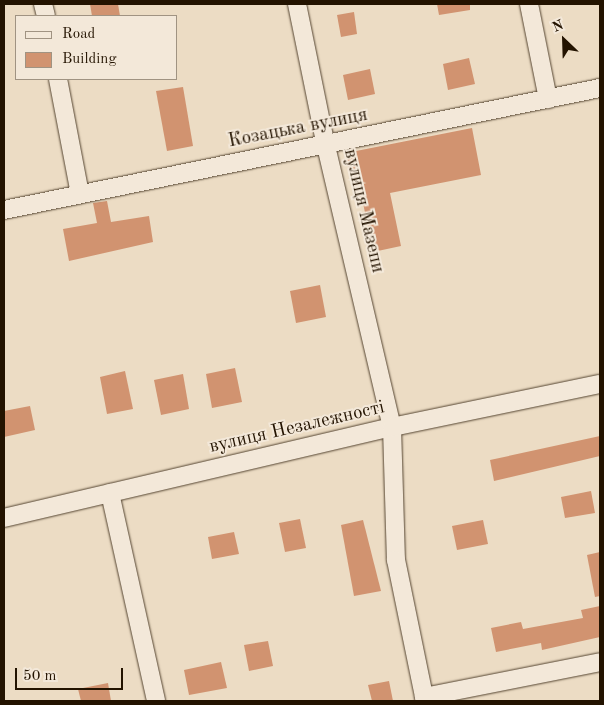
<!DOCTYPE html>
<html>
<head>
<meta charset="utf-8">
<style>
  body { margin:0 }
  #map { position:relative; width:604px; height:705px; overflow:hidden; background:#ecdcc4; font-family:"Old Standard TT",serif }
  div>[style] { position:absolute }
  .building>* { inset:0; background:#d19370 }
  .roads { filter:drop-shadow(0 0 1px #554531) drop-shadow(0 0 1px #554531) }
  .minor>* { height:18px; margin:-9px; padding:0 9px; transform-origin:9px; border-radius:9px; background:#f3e8d9 }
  span { translate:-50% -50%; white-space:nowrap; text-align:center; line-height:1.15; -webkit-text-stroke:4px #f3e8d9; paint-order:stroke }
  .street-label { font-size:19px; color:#231300 }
  .frame { position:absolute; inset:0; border:5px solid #231300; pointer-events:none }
  .legend { position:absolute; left:15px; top:15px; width:162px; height:65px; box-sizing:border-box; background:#f3e8d9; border:1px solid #a09382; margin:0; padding:6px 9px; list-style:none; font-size:15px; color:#231300 }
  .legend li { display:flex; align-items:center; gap:10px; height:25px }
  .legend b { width:25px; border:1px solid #a09382 }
  .north { position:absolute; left:539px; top:15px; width:50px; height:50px; -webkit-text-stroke:4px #f3e8d9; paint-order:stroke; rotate:336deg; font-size:14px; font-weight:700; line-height:20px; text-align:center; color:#231300 }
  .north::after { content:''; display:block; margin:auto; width:18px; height:22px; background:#231300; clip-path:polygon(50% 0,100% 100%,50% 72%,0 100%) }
  .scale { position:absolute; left:15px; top:668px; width:108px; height:22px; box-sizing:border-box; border:2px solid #231300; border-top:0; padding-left:6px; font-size:15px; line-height:18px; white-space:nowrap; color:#231300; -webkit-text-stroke:4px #f3e8d9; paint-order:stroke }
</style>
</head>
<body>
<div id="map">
  <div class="building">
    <i style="clip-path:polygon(90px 4px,118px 4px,120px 16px,92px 16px)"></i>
    <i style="clip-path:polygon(437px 4px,470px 4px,470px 10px,439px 15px)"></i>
    <i style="clip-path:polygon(354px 12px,357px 34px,341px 37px,337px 15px)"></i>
    <i style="clip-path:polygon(469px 58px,475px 84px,448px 90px,443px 64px)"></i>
    <i style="clip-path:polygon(370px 69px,375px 94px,348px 100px,343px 75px)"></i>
    <i style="clip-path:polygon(183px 87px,193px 146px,167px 151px,156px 91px)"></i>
    <i style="clip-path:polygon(472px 128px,481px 175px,390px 193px,401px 246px,373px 252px,362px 198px,355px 200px,346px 153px)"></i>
    <i style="clip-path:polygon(107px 201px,111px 222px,149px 216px,153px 242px,69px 261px,63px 229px,97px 223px,93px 203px)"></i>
    <i style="clip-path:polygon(320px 285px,326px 317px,296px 323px,290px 291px)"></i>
    <i style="clip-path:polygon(235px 368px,242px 402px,212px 408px,206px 374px)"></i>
    <i style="clip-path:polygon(125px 371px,133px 409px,107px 414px,100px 377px)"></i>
    <i style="clip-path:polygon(183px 374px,189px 409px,161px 415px,154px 380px)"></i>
    <i style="clip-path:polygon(30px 406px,35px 430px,4px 437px,4px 411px)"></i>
    <i style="clip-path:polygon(600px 436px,600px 456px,494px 481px,490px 460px)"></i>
    <i style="clip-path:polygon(591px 491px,595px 513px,565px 518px,561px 497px)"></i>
    <i style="clip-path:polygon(300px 519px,306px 548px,285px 552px,279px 523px)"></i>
    <i style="clip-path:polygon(363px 520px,381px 591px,354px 596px,341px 525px)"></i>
    <i style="clip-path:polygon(483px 520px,488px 544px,457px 550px,452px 526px)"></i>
    <i style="clip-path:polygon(234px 532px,239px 554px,212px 559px,208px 537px)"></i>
    <i style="clip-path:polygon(600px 552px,600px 596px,595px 597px,587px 555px)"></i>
    <i style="clip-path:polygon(600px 606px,600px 637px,542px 650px,541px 643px,496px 652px,491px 628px,521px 622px,523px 629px,583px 618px,581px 610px)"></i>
    <i style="clip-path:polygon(268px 641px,273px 666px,249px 671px,244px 645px)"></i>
    <i style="clip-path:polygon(221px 662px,227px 688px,189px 695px,184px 670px)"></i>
    <i style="clip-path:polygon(389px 681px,393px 701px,372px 701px,368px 685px)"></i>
    <i style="clip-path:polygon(108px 683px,111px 701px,81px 701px,78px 689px)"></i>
  </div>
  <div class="roads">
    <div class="minor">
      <i style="left:43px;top:4px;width:12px;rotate:76deg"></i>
      <i style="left:297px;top:4px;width:145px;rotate:78.5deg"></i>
      <i style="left:326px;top:146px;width:289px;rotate:76.8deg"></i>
      <i style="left:392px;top:427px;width:133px;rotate:88.3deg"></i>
      <i style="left:396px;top:560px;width:144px;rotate:78.4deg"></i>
      <i style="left:529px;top:4px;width:97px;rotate:78.7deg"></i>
      <i style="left:58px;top:79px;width:117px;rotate:79.2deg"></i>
      <i style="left:4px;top:210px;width:608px;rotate:-11.57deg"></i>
      <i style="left:110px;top:493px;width:213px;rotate:77.5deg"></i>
      <i style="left:4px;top:518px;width:399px;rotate:-13.2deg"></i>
      <i style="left:392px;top:427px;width:212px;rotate:-11.7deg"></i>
      <i style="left:424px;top:697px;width:179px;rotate:-11.2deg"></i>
    </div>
  </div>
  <div class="street-label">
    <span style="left:298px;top:129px;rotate:-11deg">Козацька вулиця</span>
    <span style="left:363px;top:211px;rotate:77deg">вулиця Мазепи</span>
    <span style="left:297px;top:428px;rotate:-13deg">вулиця Незалежності</span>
  </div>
  <div class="frame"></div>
  <ul class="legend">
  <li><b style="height:6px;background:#f3e8d9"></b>Road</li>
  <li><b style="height:14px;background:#d19370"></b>Building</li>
  </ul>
  <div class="north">N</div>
  <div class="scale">50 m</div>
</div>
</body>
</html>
